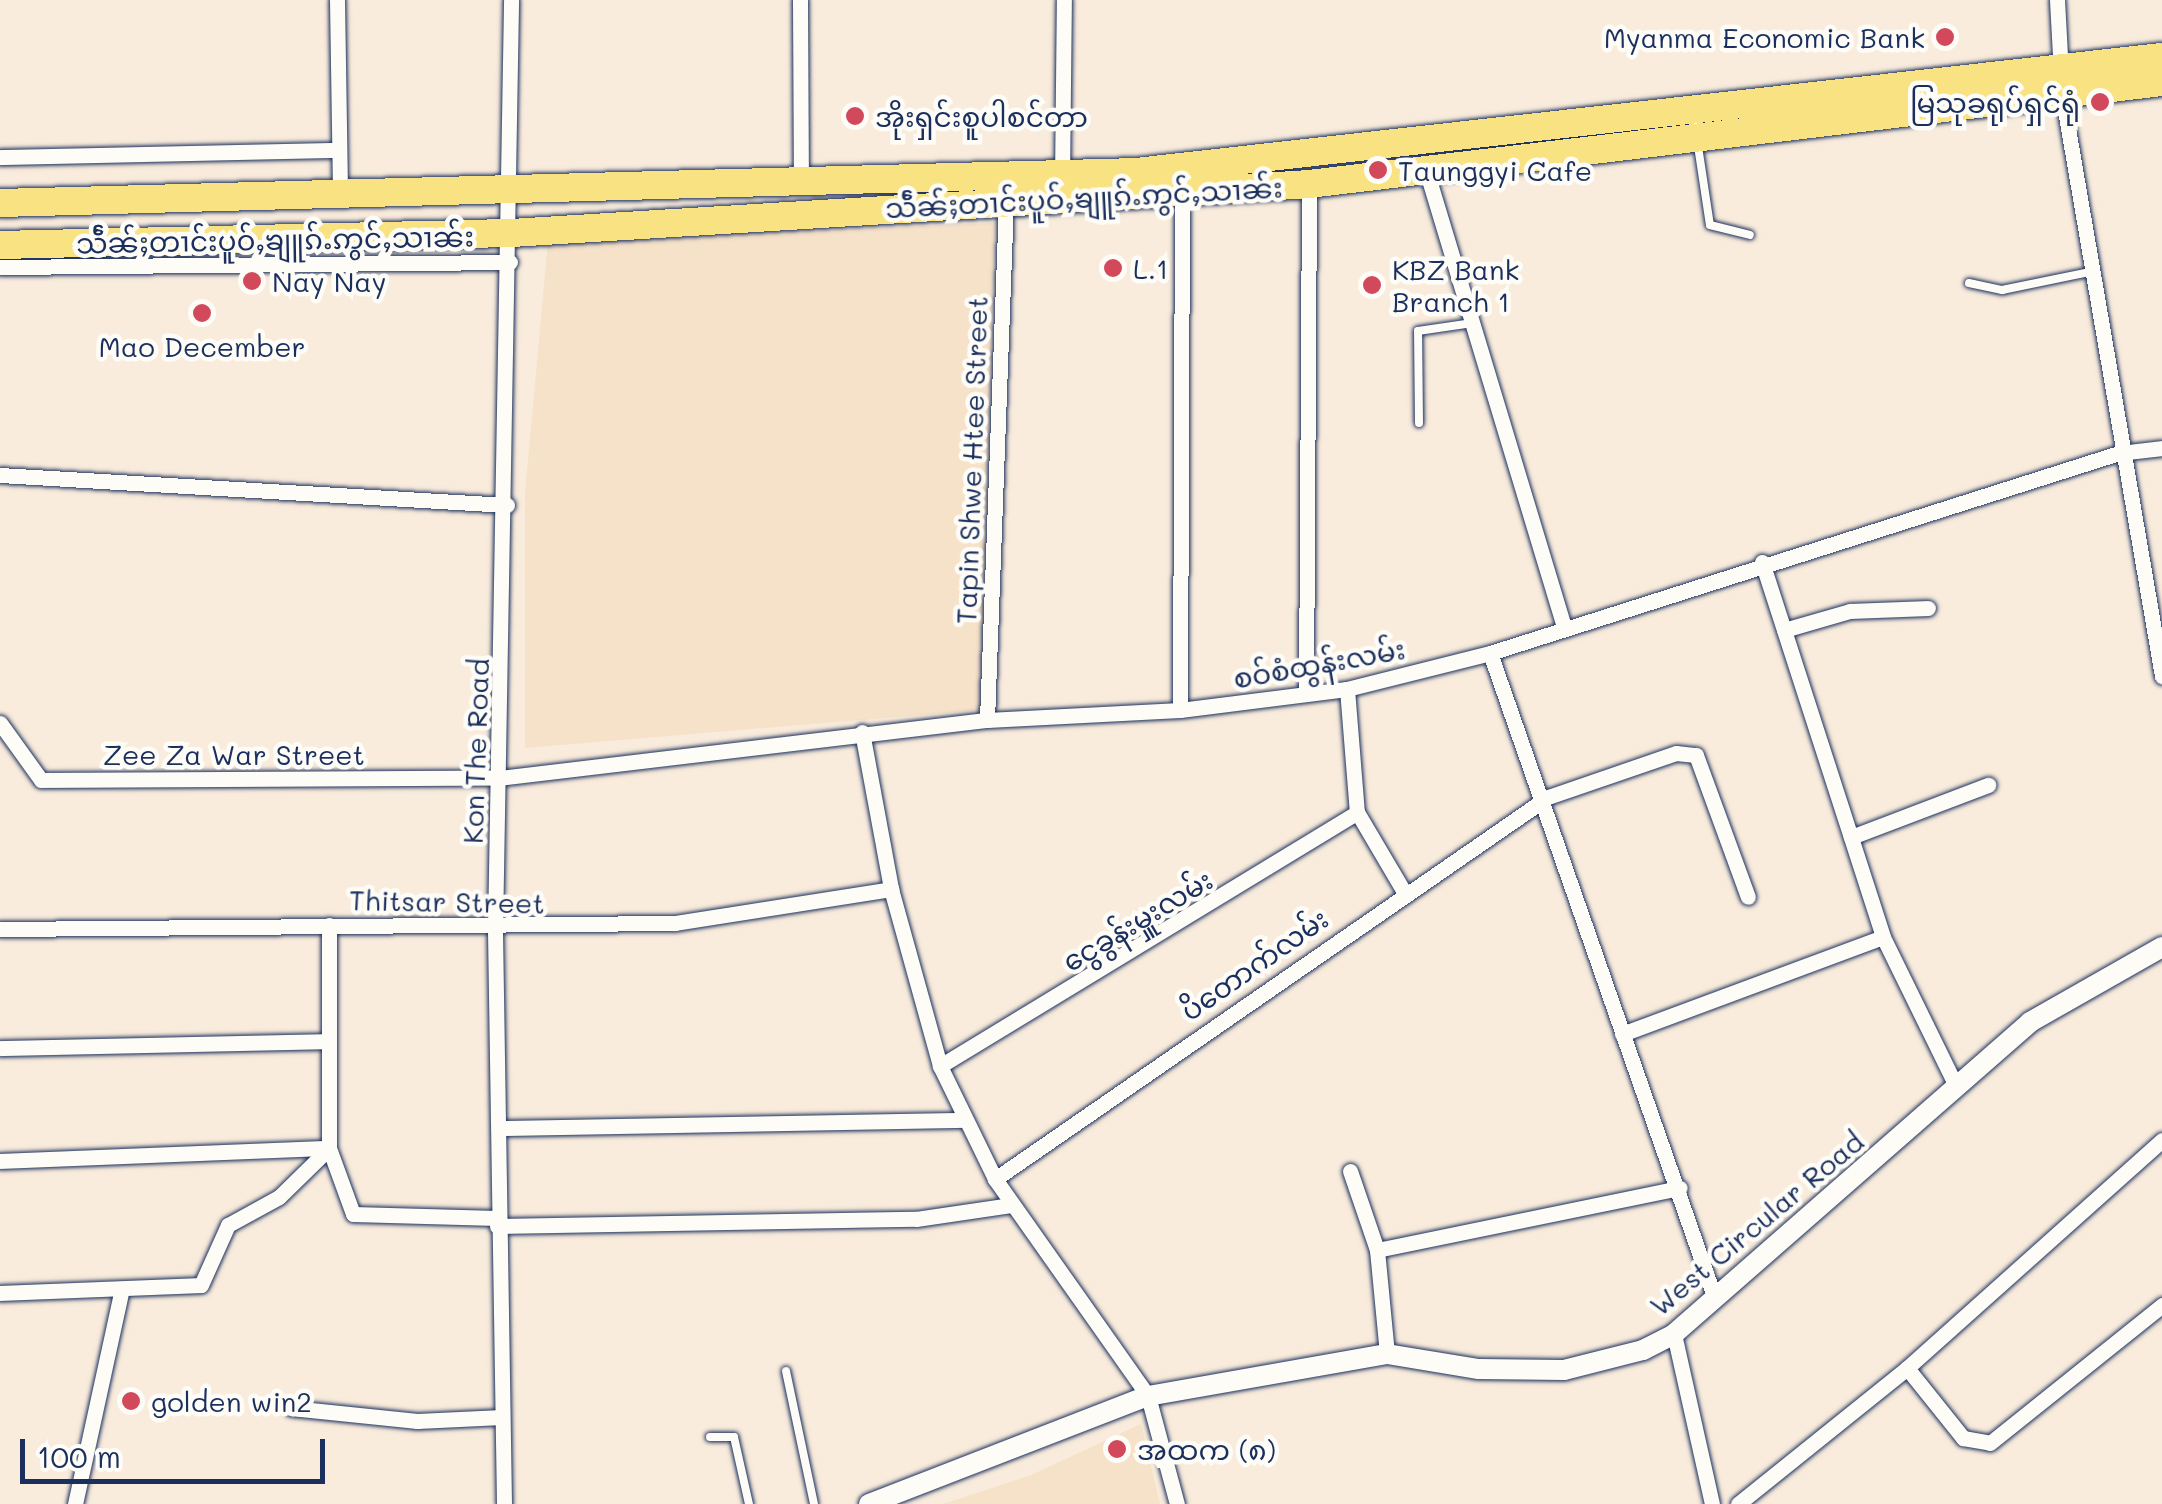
<!DOCTYPE html>
<html>
<head>
<meta charset="utf-8">
<style>
  body { margin:0 }
  #map { position:relative; width:2162px; height:1504px; overflow:hidden; background:#f9ecdc; font-family:Mali,"Noto Sans Myanmar",sans-serif }
  div>[style] { position:absolute }
  .built>* { inset:0; background:#f6e1c9 }
  .roads { filter:drop-shadow(0 0 2px #1b2f5e) drop-shadow(0 0 2px #1b2f5e) }
  .service>* { height:8px; margin:-4px; padding:0 4px; transform-origin:4px; border-radius:4px; background:#fdfcf7 }
  .minor>* { height:15px; margin:-7.5px; padding:0 7.5px; transform-origin:7.5px; border-radius:7.5px; background:#fdfcf7 }
  .tertiary>* { height:20px; margin:-10px; padding:0 10px; transform-origin:10px; border-radius:10px; background:#fdfcf7 }
  .trunk>* { height:28px; margin:-14px; padding:0 14px; transform-origin:14px; border-radius:14px; background:#f8e281 }
  .dots>* { width:28px; height:28px; translate:-50% -50%; box-sizing:border-box; border:5px solid #fdfcf7; border-radius:50% }
  span { translate:-50% -50%; white-space:nowrap; text-align:center; line-height:1.15; -webkit-text-stroke:9px #fdfcf7; paint-order:stroke }
  .poi-label { font-size:28px; color:#1b2f5e }
  .right { translate:-100% -50%; text-align:right }
  .left { translate:0 -50%; text-align:left }
  .street-label { font-size:28px; color:#1b2f5e }
  .scale { position:absolute; left:20px; top:1439px; width:305px; height:45px; box-sizing:border-box; border:5px solid #1b2f5e; border-top:0; padding-left:12px; font-size:30px; line-height:35px; white-space:nowrap; color:#1b2f5e; -webkit-text-stroke:8px #fdfcf7; paint-order:stroke }
</style>
</head>
<body>
<div id="map">
  <div class="built">
    <i style="clip-path:polygon(995px 223px,981px 710px,525px 748px,525px 493px,548px 241px)"></i>
    <i style="clip-path:polygon(1141px 1424px,1160px 1504px,943px 1504px,1031px 1475px)"></i>
  </div>
  <div class="roads">
    <div class="service">
      <i style="left:1693px;top:113px;width:113px;rotate:81.4deg"></i>
      <i style="left:1710px;top:225px;width:41px;rotate:14deg"></i>
      <i style="left:1969px;top:283px;width:34px;rotate:12deg"></i>
      <i style="left:2002px;top:290px;width:90px;rotate:-11.6deg"></i>
      <i style="left:1419px;top:423px;width:92px;rotate:-90.6deg"></i>
      <i style="left:1418px;top:331px;width:55px;rotate:-8.4deg"></i>
      <i style="left:786px;top:1371px;width:136px;rotate:78.1deg"></i>
      <i style="left:710px;top:1437px;width:24px"></i>
      <i style="left:734px;top:1437px;width:69px;rotate:77.4deg"></i>
    </div>
    <div class="minor">
      <i style="left:337px;top:0;width:194px;rotate:89.1deg"></i>
      <i style="left:800px;top:0;width:185px;rotate:89.7deg"></i>
      <i style="left:2057px;top:0;width:93px;rotate:86.9deg"></i>
      <i style="left:2062px;top:93px;width:592px;rotate:80.27deg"></i>
      <i style="left:0;top:157px;width:335px;rotate:-1.2deg"></i>
      <i style="left:1427px;top:173px;width:475px;rotate:73.2deg"></i>
      <i style="left:1062px;top:180px;width:180px;rotate:-89.4deg"></i>
      <i style="left:0;top:267px;width:510px;rotate:-0.56deg"></i>
      <i style="left:0;top:475px;width:508px;rotate:3.39deg"></i>
      <i style="left:1762px;top:562px;width:394px;rotate:72.1deg"></i>
      <i style="left:1883px;top:937px;width:166px;rotate:63.9deg"></i>
      <i style="left:1784px;top:630px;width:69px;rotate:-16.1deg"></i>
      <i style="left:1850px;top:611px;width:78px;rotate:-2.2deg"></i>
      <i style="left:1490px;top:653px;width:681px;rotate:70.79deg"></i>
      <i style="left:1347px;top:689px;width:123px;rotate:85.4deg"></i>
      <i style="left:1357px;top:812px;width:91px;rotate:59.5deg"></i>
      <i style="left:1306px;top:694px;width:510px;rotate:-89.66deg"></i>
      <i style="left:1180px;top:710px;width:517px;rotate:-89.78deg"></i>
      <i style="left:987px;top:720px;width:518px;rotate:-87.9deg"></i>
      <i style="left:0;top:723px;width:70px;rotate:54.3deg"></i>
      <i style="left:41px;top:780px;width:458px;rotate:-0.3deg"></i>
      <i style="left:499px;top:778px;width:491px;rotate:-6.8deg"></i>
      <i style="left:987px;top:720px;width:193px;rotate:-3deg"></i>
      <i style="left:1180px;top:710px;width:168px;rotate:-7.2deg"></i>
      <i style="left:1347px;top:689px;width:147px;rotate:-14.1deg"></i>
      <i style="left:1490px;top:653px;width:660px;rotate:-17.64deg"></i>
      <i style="left:2119px;top:453px;width:43px;rotate:-6.6deg"></i>
      <i style="left:862px;top:732px;width:160px;rotate:79.5deg"></i>
      <i style="left:891px;top:889px;width:184px;rotate:74.5deg"></i>
      <i style="left:940px;top:1066px;width:126px;rotate:64deg"></i>
      <i style="left:995px;top:1179px;width:266px;rotate:54.8deg"></i>
      <i style="left:1148px;top:1396px;width:112px;rotate:75deg"></i>
      <i style="left:1851px;top:837px;width:147px;rotate:-20.8deg"></i>
      <i style="left:329px;top:925px;width:223px;rotate:90deg"></i>
      <i style="left:329px;top:1148px;width:70px;rotate:70deg"></i>
      <i style="left:353px;top:1214px;width:144px;rotate:1.6deg"></i>
      <i style="left:0;top:929px;width:675px;rotate:-0.51deg"></i>
      <i style="left:675px;top:923px;width:219px;rotate:-8.9deg"></i>
      <i style="left:1622px;top:1034px;width:278px;rotate:-20.4deg"></i>
      <i style="left:0;top:1048px;width:327px;rotate:-1.2deg"></i>
      <i style="left:940px;top:1066px;width:488px;rotate:-31.3deg"></i>
      <i style="left:499px;top:1128px;width:463px;rotate:-1deg"></i>
      <i style="left:0;top:1161px;width:329px;rotate:-2.3deg"></i>
      <i style="left:1350px;top:1171px;width:83px;rotate:71.1deg"></i>
      <i style="left:1377px;top:1250px;width:104px;rotate:84.5deg"></i>
      <i style="left:995px;top:1179px;width:672px;rotate:-34.64deg"></i>
      <i style="left:1548px;top:797px;width:135px;rotate:-19deg"></i>
      <i style="left:1676px;top:753px;width:20px;rotate:6deg"></i>
      <i style="left:1696px;top:755px;width:151px;rotate:69.9deg"></i>
      <i style="left:497px;top:1226px;width:419px;rotate:-1deg"></i>
      <i style="left:916px;top:1219px;width:96px;rotate:-8.4deg"></i>
      <i style="left:1377px;top:1250px;width:309px;rotate:-11.6deg"></i>
      <i style="left:0;top:1293px;width:201px;rotate:-2.3deg"></i>
      <i style="left:201px;top:1285px;width:66px;rotate:-65.8deg"></i>
      <i style="left:228px;top:1225px;width:58px;rotate:-28.8deg"></i>
      <i style="left:279px;top:1197px;width:70px;rotate:-44.4deg"></i>
      <i style="left:1674px;top:1334px;width:174px;rotate:77.4deg"></i>
      <i style="left:1907px;top:1368px;width:90px;rotate:51.3deg"></i>
      <i style="left:1963px;top:1438px;width:27px;rotate:10deg"></i>
      <i style="left:1990px;top:1443px;width:221px;rotate:-38.7deg"></i>
      <i style="left:291px;top:1408px;width:127px;rotate:5.9deg"></i>
      <i style="left:417px;top:1421px;width:85px;rotate:-2.7deg"></i>
      <i style="left:75px;top:1504px;width:220px;rotate:-77.7deg"></i>
      <i style="left:504px;top:1504px;width:574px;rotate:-90.9deg"></i>
      <i style="left:495px;top:930px;width:930px;rotate:-89.01deg"></i>
      <i style="left:1738px;top:1504px;width:217px;rotate:-38.8deg"></i>
      <i style="left:1907px;top:1368px;width:342px;rotate:-41.8deg"></i>
    </div>
    <div class="tertiary">
      <i style="left:869px;top:1504px;width:299px;rotate:-21.2deg"></i>
      <i style="left:1148px;top:1396px;width:243px;rotate:-10deg"></i>
      <i style="left:1387px;top:1354px;width:93px;rotate:9.3deg"></i>
      <i style="left:1479px;top:1369px;width:85px;rotate:0.7deg"></i>
      <i style="left:1564px;top:1370px;width:81px;rotate:-14.2deg"></i>
      <i style="left:1643px;top:1350px;width:35px;rotate:-27deg"></i>
      <i style="left:1674px;top:1334px;width:473px;rotate:-41.2deg"></i>
      <i style="left:2030px;top:1022px;width:152px;rotate:-29.6deg"></i>
    </div>
    <div class="trunk">
      <i style="left:0;top:203px;width:1136px;rotate:-1.56deg"></i>
      <i style="left:1136px;top:172px;width:1032px;rotate:-6.4deg"></i>
      <i style="left:0;top:245px;width:511px;rotate:-1.35deg"></i>
      <i style="left:511px;top:233px;width:800px;rotate:-3.51deg"></i>
      <i style="left:1309px;top:184px;width:859px;rotate:-6.82deg"></i>
    </div>
  </div>
  <div class="dots">
    <i style="left:1945px;top:37px;background:#d1495b"></i>
    <i style="left:2100px;top:102px;background:#d1495b"></i>
    <i style="left:855px;top:116px;background:#d1495b"></i>
    <i style="left:1378px;top:170px;background:#d1495b"></i>
    <i style="left:1113px;top:268px;background:#d1495b"></i>
    <i style="left:252px;top:281px;background:#d1495b"></i>
    <i style="left:1372px;top:285px;background:#d1495b"></i>
    <i style="left:202px;top:313px;background:#d1495b"></i>
    <i style="left:131px;top:1401px;background:#d1495b"></i>
    <i style="left:1117px;top:1449px;background:#d1495b"></i>
  </div>
  <div class="poi-label">
    <span class="right" style="left:1925px;top:37px">Myanma Economic Bank</span>
    <span class="right" style="left:2080px;top:102px">မြသုခရုပ်ရှင်ရုံ</span>
    <span class="left" style="left:875px;top:116px">အိုးရှင်းစူပါစင်တာ</span>
    <span class="left" style="left:1398px;top:170px">Taunggyi Cafe</span>
    <span class="left" style="left:1133px;top:268px">L.1</span>
    <span class="left" style="left:1392px;top:285px">KBZ Bank<br>Branch 1</span>
    <span class="left" style="left:272px;top:281px">Nay Nay</span>
    <span style="left:202px;top:346px">Mao December</span>
    <span class="left" style="left:151px;top:1401px">golden win2</span>
    <span class="left" style="left:1137px;top:1449px">အထက (၈)</span>
  </div>
  <div class="street-label">
    <span style="left:1084px;top:197px;rotate:-3deg">သဵႅၼ်ႈတၢင်းပူဝ်ႇၶျူၵ်ႉဢွင်ႇသၢၼ်း</span>
    <span style="left:275px;top:239px;rotate:-1deg">သဵႅၼ်ႈတၢင်းပူဝ်ႇၶျူၵ်ႉဢွင်ႇသၢၼ်း</span>
    <span style="left:971px;top:460px;rotate:-88deg">Tapin Shwe Htee Street</span>
    <span style="left:1319px;top:663px;rotate:-10deg">စဝ်စံထွန်းလမ်း</span>
    <span style="left:475px;top:751px;rotate:-88deg">Kon The Road</span>
    <span style="left:234px;top:754px">Zee Za War Street</span>
    <span style="left:447px;top:901px;rotate:1deg">Thitsar Street</span>
    <span style="left:1137px;top:920px;rotate:-31deg">ငွေခွန်းမှူးလမ်း</span>
    <span style="left:1254px;top:964px;rotate:-35deg">ပိတောက်လမ်း</span>
    <span style="left:1756px;top:1223px;rotate:-40deg">West Circular Road</span>
  </div>
  <div class="scale">100 m</div>
</div>
</body>
</html>
